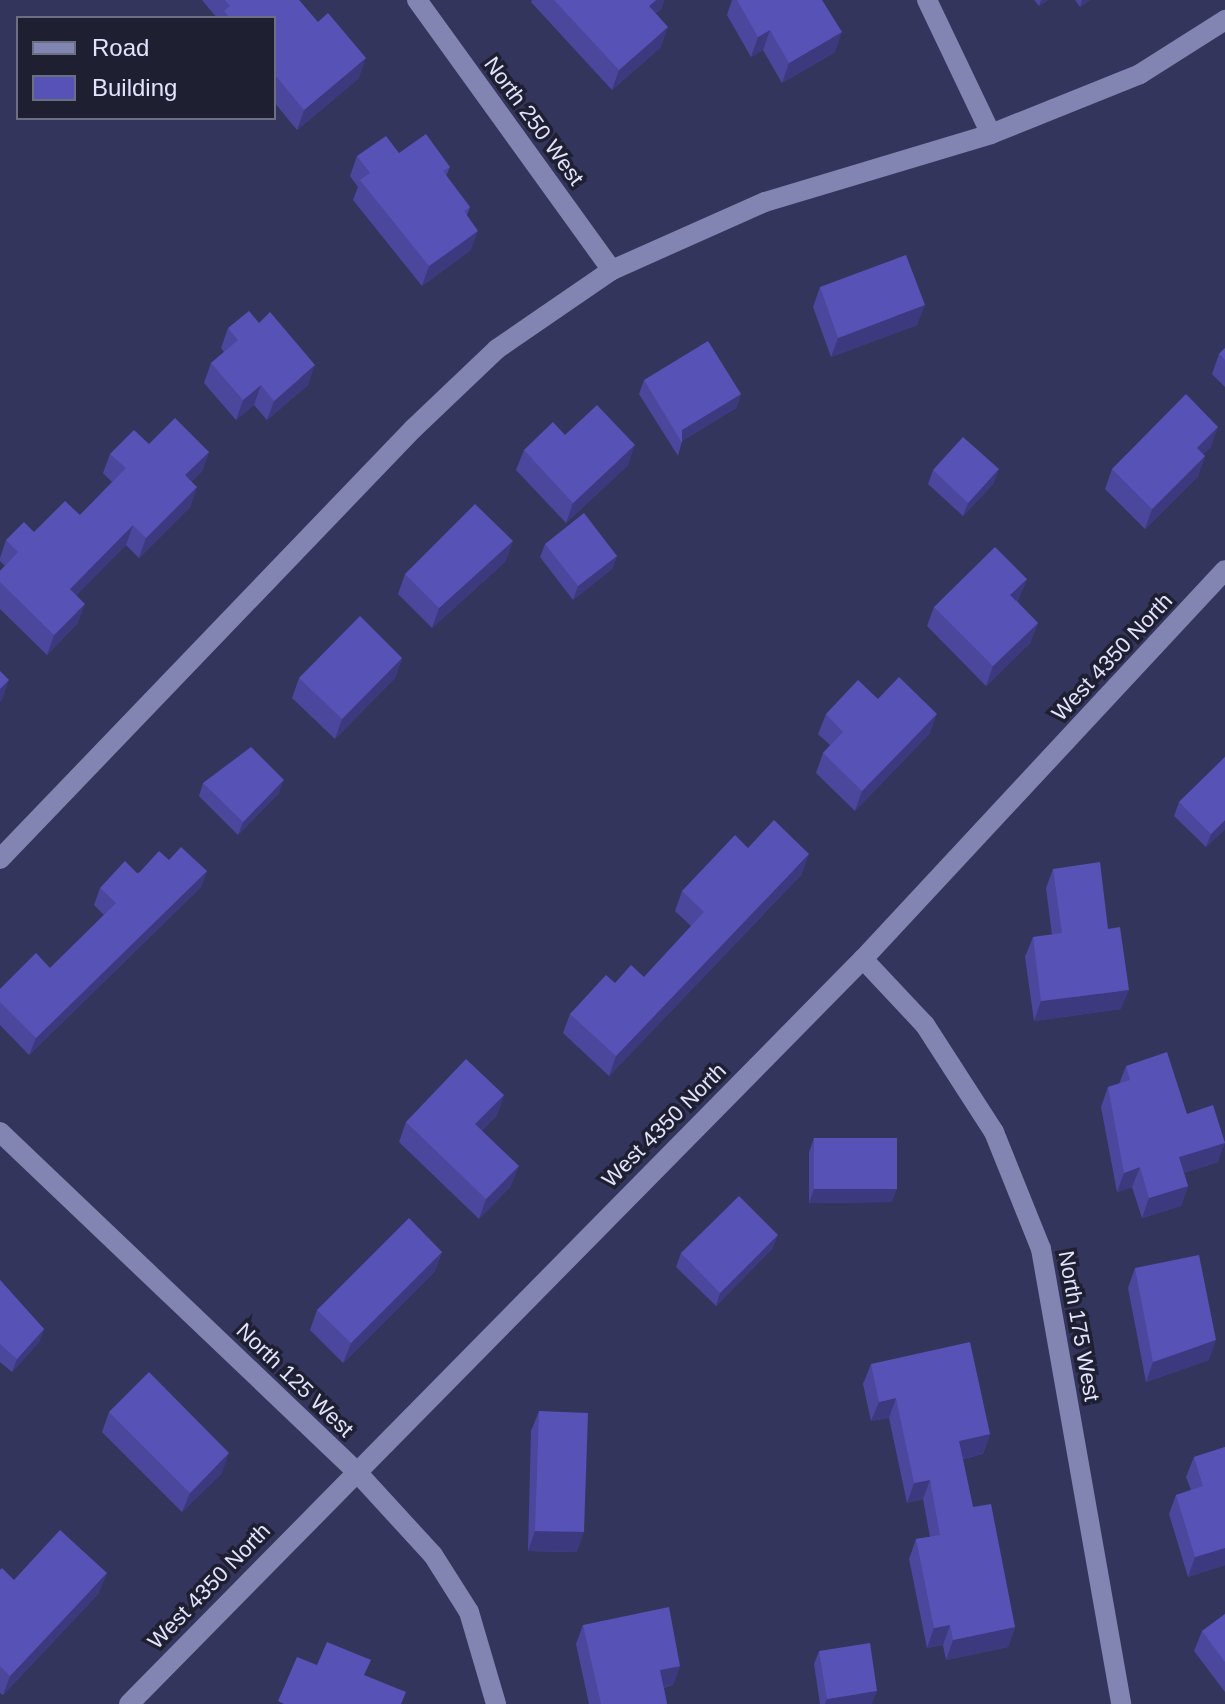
<!DOCTYPE html>
<html>
<head>
<meta charset="utf-8">
<style>
  body { margin:0 }
  #map { position:relative; width:1225px; height:1704px; overflow:hidden; background:#34355c; font-family:Helvetica,sans-serif }
  div>[style] { position:absolute }
  .street>* { height:20px; margin:-10px; padding:0 10px; transform-origin:10px; border-radius:10px; background:#8285b2 }
  .secondary>* { height:20px; margin:-10px; padding:0 10px; transform-origin:10px; border-radius:10px; background:#8285b2 }
  .wall>* { inset:0; background:#4b479d }
  .shaded-wall>* { inset:0; background:#3d397f }
  .building>* { inset:0; background:#5752b6 }
  span { translate:-50% -50%; white-space:nowrap; text-align:center; line-height:1.15; -webkit-text-stroke:7px #1e1f31; paint-order:stroke }
  .street-label { font-size:22px; color:#e2e4fd }
  .legend { position:absolute; left:16px; top:16px; width:260px; height:104px; box-sizing:border-box; background:#1e1f31; border:2px solid #6c6e83; margin:0; padding:10px 14px; list-style:none; font-size:24px; color:#e2e4fd }
  .legend li { display:flex; align-items:center; gap:16px; height:40px }
  .legend b { width:40px; border:2px solid #6c6e83 }
</style>
</head>
<body>
<div id="map">
  <div class="street">
    <i style="left:417px;top:0;width:333px;rotate:54.2deg"></i>
    <i style="left:927px;top:0;width:148px;rotate:64.5deg"></i>
    <i style="left:863px;top:959px;width:91px;rotate:46.8deg"></i>
    <i style="left:925px;top:1025px;width:127px;rotate:57.2deg"></i>
    <i style="left:994px;top:1132px;width:126px;rotate:68.1deg"></i>
    <i style="left:1041px;top:1249px;width:462px;rotate:80deg"></i>
    <i style="left:0;top:1132px;width:490px;rotate:43.6deg"></i>
    <i style="left:355px;top:1470px;width:115px;rotate:47.5deg"></i>
    <i style="left:433px;top:1555px;width:67px;rotate:57.7deg"></i>
    <i style="left:469px;top:1612px;width:96px;rotate:73.6deg"></i>
    <i style="left:129px;top:1704px;width:1046px;rotate:-45.43deg"></i>
    <i style="left:863px;top:959px;width:531px;rotate:-47.06deg"></i>
  </div>
  <div class="secondary">
    <i style="left:0;top:859px;width:596px;rotate:-46.16deg"></i>
    <i style="left:413px;top:429px;width:116px;rotate:-43.6deg"></i>
    <i style="left:497px;top:349px;width:140px;rotate:-34.5deg"></i>
    <i style="left:612px;top:270px;width:167px;rotate:-24deg"></i>
    <i style="left:765px;top:202px;width:236px;rotate:-16.7deg"></i>
    <i style="left:991px;top:134px;width:161px;rotate:-21.9deg"></i>
    <i style="left:1140px;top:74px;width:101px;rotate:-32.4deg"></i>
  </div>
  <div class="wall">
    <i style="clip-path:polygon(202px 0,299px 0,359px 78px,297px 130px,274px 102px,274px 18px,217px 18px)"></i>
    <i style="clip-path:polygon(532px 0,664px 0,661px 9px,656px 13px,661px 47px,612px 90px,531px 2px)"></i>
    <i style="clip-path:polygon(732px 0,822px 0,835px 52px,782px 83px,763px 50px,751px 57px,727px 15px)"></i>
    <i style="clip-path:polygon(1034px 0,1048px 0,1039px 6px)"></i>
    <i style="clip-path:polygon(1075px 0,1090px 0,1080px 7px)"></i>
    <i style="clip-path:polygon(399px 153px,450px 167px,446px 176px,470px 207px,467px 215px,471px 250px,422px 286px,353px 200px,358px 187px,350px 176px,357px 156px)"></i>
    <i style="clip-path:polygon(820px 287px,917px 325px,831px 357px,813px 307px)"></i>
    <i style="clip-path:polygon(228px 328px,308px 385px,267px 420px,254px 405px,236px 420px,204px 383px,211px 363px,224px 352px,221px 348px)"></i>
    <i style="clip-path:polygon(1225px 348px,1225px 387px,1212px 374px,1219px 354px)"></i>
    <i style="clip-path:polygon(644px 380px,741px 394px,736px 408px,682px 441px,678px 456px,639px 394px)"></i>
    <i style="clip-path:polygon(565px 435px,628px 465px,566px 523px,516px 470px,524px 450px)"></i>
    <i style="clip-path:polygon(149px 444px,209px 452px,202px 471px,191px 482px,197px 487px,190px 507px,139px 558px,126px 545px,76px 595px,78px 623px,47px 655px,0 609px,0 571px,5px 566px,0 561px,0 558px,6px 540px,34px 532px,80px 515px,112px 482px,103px 473px,110px 454px)"></i>
    <i style="clip-path:polygon(1211px 447px,1203px 454px,1205px 456px,1198px 476px,1145px 529px,1105px 489px,1112px 469px)"></i>
    <i style="clip-path:polygon(933px 470px,994px 483px,963px 516px,928px 484px)"></i>
    <i style="clip-path:polygon(545px 544px,617px 556px,612px 569px,573px 600px,540px 557px)"></i>
    <i style="clip-path:polygon(506px 561px,432px 628px,398px 594px,405px 574px)"></i>
    <i style="clip-path:polygon(1027px 579px,1019px 598px,1017px 601px,1038px 623px,1030px 643px,986px 686px,927px 626px,934px 607px)"></i>
    <i style="clip-path:polygon(402px 658px,395px 678px,335px 739px,292px 698px,299px 678px)"></i>
    <i style="clip-path:polygon(878px 699px,930px 733px,855px 811px,816px 773px,823px 753px,830px 745px,818px 734px,826px 714px)"></i>
    <i style="clip-path:polygon(1225px 757px,1225px 829px,1206px 847px,1174px 816px,1179px 802px)"></i>
    <i style="clip-path:polygon(203px 783px,279px 793px,238px 835px,199px 796px)"></i>
    <i style="clip-path:polygon(748px 848px,802px 874px,609px 1076px,563px 1033px,570px 1014px,615px 983px,644px 977px,691px 926px,675px 911px,682px 891px)"></i>
    <i style="clip-path:polygon(169px 860px,207px 871px,201px 887px,29px 1055px,0 1025px,0 989px,50px 968px,104px 915px,94px 905px,100px 888px)"></i>
    <i style="clip-path:polygon(1053px 869px,1108px 929px,1121px 1009px,1034px 1021px,1025px 957px,1033px 937px,1052px 935px,1046px 888px)"></i>
    <i style="clip-path:polygon(1126px 1066px,1187px 1114px,1218px 1162px,1184px 1173px,1188px 1186px,1181px 1206px,1142px 1218px,1132px 1187px,1117px 1192px,1101px 1107px,1108px 1087px,1119px 1084px)"></i>
    <i style="clip-path:polygon(504px 1095px,497px 1115px,482px 1130px,511px 1186px,479px 1219px,399px 1142px,406px 1122px)"></i>
    <i style="clip-path:polygon(814px 1138px,892px 1202px,809px 1203px,809px 1152px)"></i>
    <i style="clip-path:polygon(773px 1248px,716px 1306px,676px 1267px,681px 1253px)"></i>
    <i style="clip-path:polygon(442px 1252px,435px 1271px,343px 1363px,310px 1330px,317px 1310px)"></i>
    <i style="clip-path:polygon(1135px 1268px,1209px 1360px,1146px 1382px,1128px 1288px)"></i>
    <i style="clip-path:polygon(0 1280px,44px 1329px,39px 1342px,12px 1372px,0 1362px)"></i>
    <i style="clip-path:polygon(871px 1364px,990px 1434px,983px 1454px,963px 1459px,973px 1507px,1015px 1627px,1008px 1647px,946px 1660px,943px 1645px,927px 1648px,909px 1559px,916px 1539px,930px 1537px,923px 1499px,907px 1503px,889px 1418px,871px 1421px,863px 1384px)"></i>
    <i style="clip-path:polygon(539px 1411px,577px 1552px,528px 1551px,531px 1431px)"></i>
    <i style="clip-path:polygon(109px 1412px,222px 1473px,182px 1512px,102px 1432px)"></i>
    <i style="clip-path:polygon(1225px 1447px,1225px 1565px,1188px 1577px,1169px 1514px,1176px 1495px,1191px 1490px,1186px 1477px,1194px 1457px)"></i>
    <i style="clip-path:polygon(0 1570px,14px 1580px,99px 1593px,3px 1695px,0 1693px)"></i>
    <i style="clip-path:polygon(1225px 1614px,1225px 1692px,1194px 1651px,1202px 1631px)"></i>
    <i style="clip-path:polygon(583px 1625px,680px 1666px,673px 1685px,664px 1688px,667px 1704px,589px 1704px,576px 1644px)"></i>
    <i style="clip-path:polygon(819px 1651px,872px 1704px,820px 1704px,814px 1664px)"></i>
  </div>
  <div class="shaded-wall">
    <i style="clip-path:polygon(656px 0,664px 0,661px 9px,642px 25px,649px 6px)"></i>
    <i style="clip-path:polygon(1041px 0,1048px 0,1039px 6px)"></i>
    <i style="clip-path:polygon(1082px 0,1090px 0,1080px 7px)"></i>
    <i style="clip-path:polygon(668px 27px,661px 47px,612px 90px,619px 70px)"></i>
    <i style="clip-path:polygon(770px 30px,763px 50px,751px 57px,758px 37px)"></i>
    <i style="clip-path:polygon(842px 32px,835px 52px,782px 83px,789px 63px)"></i>
    <i style="clip-path:polygon(366px 58px,359px 78px,297px 130px,304px 110px)"></i>
    <i style="clip-path:polygon(478px 231px,471px 250px,422px 286px,429px 266px)"></i>
    <i style="clip-path:polygon(925px 305px,917px 325px,831px 357px,838px 338px)"></i>
    <i style="clip-path:polygon(315px 365px,308px 385px,267px 420px,274px 401px)"></i>
    <i style="clip-path:polygon(261px 385px,254px 405px,236px 420px,243px 400px)"></i>
    <i style="clip-path:polygon(741px 394px,736px 408px,682px 441px,682px 430px)"></i>
    <i style="clip-path:polygon(1218px 427px,1211px 447px,1190px 468px,1197px 448px)"></i>
    <i style="clip-path:polygon(635px 445px,628px 465px,566px 523px,573px 503px)"></i>
    <i style="clip-path:polygon(209px 452px,202px 471px,178px 495px,185px 475px)"></i>
    <i style="clip-path:polygon(1205px 456px,1198px 476px,1145px 529px,1152px 509px)"></i>
    <i style="clip-path:polygon(999px 469px,994px 483px,963px 516px,968px 503px)"></i>
    <i style="clip-path:polygon(197px 487px,190px 507px,139px 558px,146px 538px)"></i>
    <i style="clip-path:polygon(133px 525px,126px 545px,63px 609px,70px 589px)"></i>
    <i style="clip-path:polygon(513px 541px,506px 561px,432px 628px,439px 608px)"></i>
    <i style="clip-path:polygon(617px 556px,612px 569px,573px 600px,578px 586px)"></i>
    <i style="clip-path:polygon(1027px 579px,1019px 598px,1003px 615px,1010px 595px)"></i>
    <i style="clip-path:polygon(85px 604px,78px 623px,47px 655px,54px 635px)"></i>
    <i style="clip-path:polygon(1038px 623px,1030px 643px,986px 686px,993px 666px)"></i>
    <i style="clip-path:polygon(402px 658px,395px 678px,335px 739px,342px 719px)"></i>
    <i style="clip-path:polygon(9px 680px,2px 700px,0 702px,0 689px)"></i>
    <i style="clip-path:polygon(937px 714px,930px 733px,855px 811px,862px 791px)"></i>
    <i style="clip-path:polygon(284px 780px,279px 793px,238px 835px,243px 822px)"></i>
    <i style="clip-path:polygon(1225px 820px,1225px 829px,1206px 847px,1211px 834px)"></i>
    <i style="clip-path:polygon(809px 854px,802px 874px,609px 1076px,616px 1056px)"></i>
    <i style="clip-path:polygon(207px 871px,201px 887px,29px 1055px,36px 1038px)"></i>
    <i style="clip-path:polygon(1129px 990px,1121px 1009px,1034px 1021px,1041px 1001px)"></i>
    <i style="clip-path:polygon(504px 1095px,497px 1115px,468px 1144px,475px 1124px)"></i>
    <i style="clip-path:polygon(1225px 1143px,1218px 1162px,1172px 1177px,1179px 1157px)"></i>
    <i style="clip-path:polygon(519px 1166px,511px 1186px,479px 1219px,486px 1199px)"></i>
    <i style="clip-path:polygon(1140px 1167px,1132px 1187px,1117px 1192px,1124px 1173px)"></i>
    <i style="clip-path:polygon(1188px 1186px,1181px 1206px,1142px 1218px,1149px 1198px)"></i>
    <i style="clip-path:polygon(814px 1189px,897px 1189px,892px 1202px,809px 1203px)"></i>
    <i style="clip-path:polygon(778px 1235px,773px 1248px,716px 1306px,720px 1293px)"></i>
    <i style="clip-path:polygon(442px 1252px,435px 1271px,343px 1363px,351px 1343px)"></i>
    <i style="clip-path:polygon(44px 1329px,39px 1342px,12px 1372px,17px 1359px)"></i>
    <i style="clip-path:polygon(1216px 1340px,1209px 1360px,1146px 1382px,1153px 1362px)"></i>
    <i style="clip-path:polygon(896px 1398px,889px 1418px,871px 1421px,879px 1402px)"></i>
    <i style="clip-path:polygon(990px 1434px,983px 1454px,952px 1461px,959px 1441px)"></i>
    <i style="clip-path:polygon(229px 1453px,222px 1473px,182px 1512px,190px 1493px)"></i>
    <i style="clip-path:polygon(930px 1480px,923px 1499px,907px 1503px,914px 1483px)"></i>
    <i style="clip-path:polygon(535px 1531px,584px 1532px,577px 1552px,528px 1551px)"></i>
    <i style="clip-path:polygon(1225px 1548px,1225px 1565px,1188px 1577px,1195px 1557px)"></i>
    <i style="clip-path:polygon(107px 1573px,99px 1593px,3px 1695px,10px 1676px)"></i>
    <i style="clip-path:polygon(950px 1625px,943px 1645px,927px 1648px,934px 1628px)"></i>
    <i style="clip-path:polygon(1015px 1627px,1008px 1647px,946px 1660px,953px 1640px)"></i>
    <i style="clip-path:polygon(680px 1666px,673px 1685px,653px 1690px,660px 1670px)"></i>
    <i style="clip-path:polygon(877px 1691px,872px 1704px,825px 1704px,827px 1699px)"></i>
  </div>
  <div class="building">
    <i style="clip-path:polygon(225px 0,299px 0,318px 22px,328px 13px,366px 58px,304px 110px,274px 74px,274px 18px,230px 18px,224px 11px,230px 6px)"></i>
    <i style="clip-path:polygon(554px 0,656px 0,649px 6px,668px 27px,619px 70px)"></i>
    <i style="clip-path:polygon(737px 0,822px 0,842px 32px,789px 63px,770px 30px,758px 37px)"></i>
    <i style="clip-path:polygon(426px 134px,450px 167px,443px 171px,470px 207px,464px 211px,478px 231px,429px 266px,360px 180px,370px 173px,357px 156px,386px 136px,399px 153px)"></i>
    <i style="clip-path:polygon(906px 255px,925px 305px,838px 338px,820px 287px)"></i>
    <i style="clip-path:polygon(249px 311px,259px 323px,270px 312px,315px 365px,274px 401px,261px 385px,243px 400px,211px 363px,238px 340px,228px 328px)"></i>
    <i style="clip-path:polygon(708px 341px,741px 394px,682px 430px,682px 443px,644px 380px)"></i>
    <i style="clip-path:polygon(1225px 348px,1225px 360px,1219px 354px)"></i>
    <i style="clip-path:polygon(1186px 394px,1218px 427px,1197px 448px,1205px 456px,1152px 509px,1112px 469px)"></i>
    <i style="clip-path:polygon(597px 405px,635px 445px,573px 503px,524px 450px,553px 422px,565px 435px)"></i>
    <i style="clip-path:polygon(175px 418px,209px 452px,185px 475px,197px 487px,146px 538px,133px 525px,70px 589px,85px 604px,54px 635px,0 582px,0 571px,18px 552px,6px 540px,24px 522px,34px 532px,65px 501px,80px 515px,126px 468px,110px 454px,134px 430px,149px 444px)"></i>
    <i style="clip-path:polygon(963px 437px,999px 469px,968px 503px,933px 470px)"></i>
    <i style="clip-path:polygon(475px 504px,513px 541px,439px 608px,405px 574px)"></i>
    <i style="clip-path:polygon(584px 513px,617px 556px,578px 586px,545px 544px)"></i>
    <i style="clip-path:polygon(995px 547px,1027px 579px,1010px 595px,1038px 623px,993px 666px,934px 607px)"></i>
    <i style="clip-path:polygon(360px 616px,402px 658px,342px 719px,299px 678px)"></i>
    <i style="clip-path:polygon(0 671px,9px 680px,0 689px)"></i>
    <i style="clip-path:polygon(899px 677px,937px 714px,862px 791px,823px 753px,843px 732px,826px 714px,858px 680px,878px 699px)"></i>
    <i style="clip-path:polygon(251px 747px,284px 780px,243px 822px,203px 783px)"></i>
    <i style="clip-path:polygon(1225px 757px,1225px 820px,1211px 834px,1179px 802px)"></i>
    <i style="clip-path:polygon(774px 820px,809px 854px,616px 1056px,570px 1014px,606px 975px,615px 983px,631px 965px,644px 977px,704px 912px,682px 891px,735px 835px,748px 848px)"></i>
    <i style="clip-path:polygon(181px 847px,207px 871px,36px 1038px,0 1002px,0 989px,36px 953px,50px 968px,116px 903px,100px 888px,125px 861px,138px 874px,159px 851px,169px 860px)"></i>
    <i style="clip-path:polygon(1100px 862px,1108px 929px,1120px 927px,1129px 990px,1041px 1001px,1033px 937px,1062px 933px,1053px 869px)"></i>
    <i style="clip-path:polygon(1167px 1052px,1187px 1114px,1213px 1105px,1225px 1143px,1179px 1157px,1188px 1186px,1149px 1198px,1140px 1167px,1124px 1173px,1108px 1087px,1130px 1080px,1126px 1066px)"></i>
    <i style="clip-path:polygon(466px 1059px,504px 1095px,475px 1124px,519px 1166px,486px 1199px,406px 1122px)"></i>
    <i style="clip-path:polygon(814px 1138px,897px 1138px,897px 1189px,814px 1189px)"></i>
    <i style="clip-path:polygon(739px 1196px,778px 1235px,720px 1293px,681px 1253px)"></i>
    <i style="clip-path:polygon(409px 1218px,442px 1252px,351px 1343px,317px 1310px)"></i>
    <i style="clip-path:polygon(1199px 1255px,1216px 1340px,1153px 1362px,1135px 1268px)"></i>
    <i style="clip-path:polygon(0 1280px,44px 1329px,17px 1359px,0 1344px)"></i>
    <i style="clip-path:polygon(970px 1342px,990px 1434px,959px 1441px,973px 1507px,991px 1504px,1015px 1627px,953px 1640px,950px 1625px,934px 1628px,916px 1539px,940px 1535px,930px 1480px,914px 1483px,896px 1398px,879px 1402px,871px 1364px)"></i>
    <i style="clip-path:polygon(149px 1372px,229px 1453px,190px 1493px,109px 1412px)"></i>
    <i style="clip-path:polygon(539px 1411px,588px 1413px,584px 1532px,535px 1531px)"></i>
    <i style="clip-path:polygon(1225px 1447px,1225px 1548px,1195px 1557px,1176px 1495px,1203px 1486px,1194px 1457px)"></i>
    <i style="clip-path:polygon(60px 1530px,107px 1573px,10px 1676px,0 1666px,0 1570px,2px 1568px,14px 1580px)"></i>
    <i style="clip-path:polygon(669px 1607px,680px 1666px,660px 1670px,667px 1704px,601px 1704px,583px 1625px)"></i>
    <i style="clip-path:polygon(1225px 1614px,1225px 1662px,1202px 1631px)"></i>
    <i style="clip-path:polygon(327px 1642px,371px 1660px,364px 1675px,406px 1692px,401px 1704px,284px 1704px,278px 1701px,297px 1657px,317px 1665px)"></i>
    <i style="clip-path:polygon(870px 1643px,877px 1691px,827px 1699px,819px 1651px)"></i>
  </div>
  <div class="street-label">
    <span style="left:534px;top:121px;rotate:54deg">North 250 West</span>
    <span style="left:1112px;top:657px;rotate:-47deg">West 4350 North</span>
    <span style="left:664px;top:1125px;rotate:-45deg">West 4350 North</span>
    <span style="left:1079px;top:1326px;rotate:80deg">North 175 West</span>
    <span style="left:295px;top:1380px;rotate:44deg">North 125 West</span>
    <span style="left:209px;top:1586px;rotate:-46deg">West 4350 North</span>
  </div>
  <ul class="legend">
  <li><b style="height:10px;background:#8285b2"></b>Road</li>
  <li><b style="height:22px;background:#5752b6"></b>Building</li>
  </ul>
</div>
</body>
</html>
